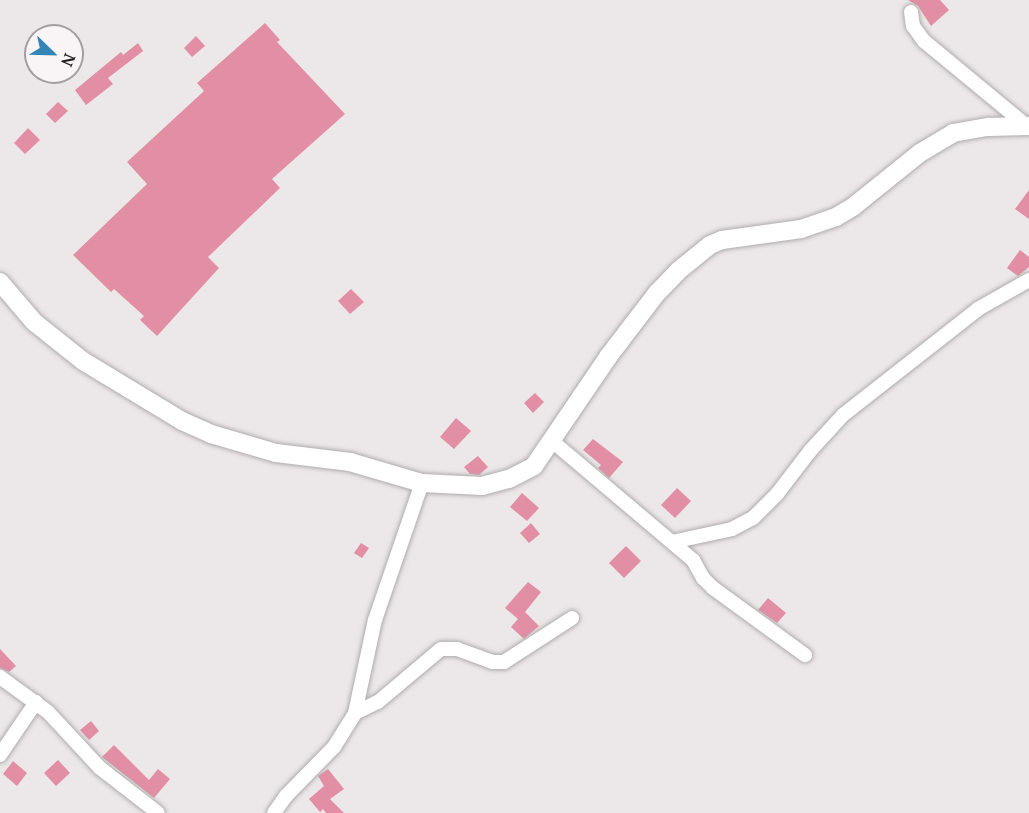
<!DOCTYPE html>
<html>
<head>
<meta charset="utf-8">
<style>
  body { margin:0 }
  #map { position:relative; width:1029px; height:813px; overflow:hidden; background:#ece8e9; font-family:"PT Serif",serif }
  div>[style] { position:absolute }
  .building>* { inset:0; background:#e28ea5 }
  .roads { filter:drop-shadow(0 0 2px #b0acad) drop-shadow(0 0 2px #b0acad) }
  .street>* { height:14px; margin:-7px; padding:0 7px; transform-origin:7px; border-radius:7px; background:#fff }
  .secondary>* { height:18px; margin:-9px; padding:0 9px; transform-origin:9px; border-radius:9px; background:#fff }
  span { translate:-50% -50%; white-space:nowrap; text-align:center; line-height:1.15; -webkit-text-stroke:4.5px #f9f5f6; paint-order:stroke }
  .north { position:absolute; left:24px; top:24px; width:60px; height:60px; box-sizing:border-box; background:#f9f5f6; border:2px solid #a39fa0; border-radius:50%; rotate:113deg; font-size:16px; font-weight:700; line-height:24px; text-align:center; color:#211f20 }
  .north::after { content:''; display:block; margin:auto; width:21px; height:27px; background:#3285b5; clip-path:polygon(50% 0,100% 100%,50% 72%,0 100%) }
</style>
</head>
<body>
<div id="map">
  <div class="building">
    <i style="clip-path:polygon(908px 0,940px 0,949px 10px,931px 26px,918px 6px)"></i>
    <i style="clip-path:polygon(265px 23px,280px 40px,277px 42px,345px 114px,272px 179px,280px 188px,208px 257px,219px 268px,157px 336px,140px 320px,144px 316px,114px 289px,111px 292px,73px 255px,147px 184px,127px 162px,204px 91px,197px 83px)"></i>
    <i style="clip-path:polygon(196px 36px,205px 46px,192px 57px,184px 48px)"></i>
    <i style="clip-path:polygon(138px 43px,143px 51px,108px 78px,113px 84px,86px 105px,75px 90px,121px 52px,123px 55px)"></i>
    <i style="clip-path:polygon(58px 102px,68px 111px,55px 123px,46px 114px)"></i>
    <i style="clip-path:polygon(28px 128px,40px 140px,25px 154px,14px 143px)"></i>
    <i style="clip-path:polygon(1029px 190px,1029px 219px,1015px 209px)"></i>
    <i style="clip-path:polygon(1020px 250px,1029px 257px,1029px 267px,1018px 276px,1007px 268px)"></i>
    <i style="clip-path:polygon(351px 289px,364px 302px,350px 314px,338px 301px)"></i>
    <i style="clip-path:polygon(535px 393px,544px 402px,533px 413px,524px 403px)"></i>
    <i style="clip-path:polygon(456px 418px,471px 431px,454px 449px,440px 437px)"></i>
    <i style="clip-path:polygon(593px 439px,623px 462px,609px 478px,598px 468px,601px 465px,583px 450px)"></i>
    <i style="clip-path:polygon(478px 456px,488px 467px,479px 475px,470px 474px,464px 467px)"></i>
    <i style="clip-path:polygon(677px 488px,691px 501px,675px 518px,661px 505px)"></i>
    <i style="clip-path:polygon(522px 493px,539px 508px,527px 521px,510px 507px)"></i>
    <i style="clip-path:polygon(531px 523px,540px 534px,529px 543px,520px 533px)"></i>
    <i style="clip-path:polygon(361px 543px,369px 548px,362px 558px,354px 553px)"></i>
    <i style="clip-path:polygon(626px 546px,641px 561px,624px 578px,609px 563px)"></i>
    <i style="clip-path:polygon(528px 582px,541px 592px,525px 612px,539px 626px,524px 639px,511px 627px,518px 619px,505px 608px)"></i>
    <i style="clip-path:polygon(768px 598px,786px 613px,777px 623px,758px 610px)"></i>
    <i style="clip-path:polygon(0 649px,16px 666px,9px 672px,0 668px)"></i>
    <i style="clip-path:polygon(91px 721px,99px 731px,89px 740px,80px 730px)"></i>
    <i style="clip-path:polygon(114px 745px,149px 780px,158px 769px,170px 779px,154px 798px,102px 757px)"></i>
    <i style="clip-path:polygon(58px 760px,70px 773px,56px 786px,44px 773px)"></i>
    <i style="clip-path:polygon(13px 761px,27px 773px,17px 786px,3px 774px)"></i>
    <i style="clip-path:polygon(328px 769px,344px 789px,330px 799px,344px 813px,326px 813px,323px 809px,320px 812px,309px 799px,324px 786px,318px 776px)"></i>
  </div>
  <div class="roads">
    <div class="street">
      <i style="left:911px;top:12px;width:14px;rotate:82deg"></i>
      <i style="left:913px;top:26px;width:19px;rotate:54deg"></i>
      <i style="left:924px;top:41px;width:136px;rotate:39.6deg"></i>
      <i style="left:552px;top:441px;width:185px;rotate:40.2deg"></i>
      <i style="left:693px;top:560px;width:21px;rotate:61deg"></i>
      <i style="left:703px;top:578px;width:14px;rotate:45deg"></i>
      <i style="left:713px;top:588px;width:114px;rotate:36.1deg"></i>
      <i style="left:672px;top:542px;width:61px;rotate:-12.2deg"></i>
      <i style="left:732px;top:529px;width:24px;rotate:-28deg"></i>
      <i style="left:753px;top:518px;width:34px;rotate:-45deg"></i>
      <i style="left:777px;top:494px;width:54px;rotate:-52.5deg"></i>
      <i style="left:810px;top:451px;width:49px;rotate:-47.5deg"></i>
      <i style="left:843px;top:415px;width:172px;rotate:-38.1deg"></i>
      <i style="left:978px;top:309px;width:59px;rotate:-29.6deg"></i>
      <i style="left:0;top:677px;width:59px;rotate:36.1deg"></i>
      <i style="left:48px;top:712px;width:76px;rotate:47.1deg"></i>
      <i style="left:100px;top:768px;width:73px;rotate:37.8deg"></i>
      <i style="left:355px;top:713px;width:25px;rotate:-26deg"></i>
      <i style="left:378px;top:702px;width:82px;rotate:-40.1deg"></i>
      <i style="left:441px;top:649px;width:16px"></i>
      <i style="left:457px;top:649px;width:37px;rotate:20deg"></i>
      <i style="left:492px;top:662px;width:12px"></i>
      <i style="left:504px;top:662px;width:81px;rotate:-32.9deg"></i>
      <i style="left:0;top:755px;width:64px;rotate:-55.8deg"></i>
      <i style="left:274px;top:813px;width:21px;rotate:-55deg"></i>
      <i style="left:286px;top:796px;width:69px;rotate:-45.6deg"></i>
      <i style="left:334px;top:747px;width:40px;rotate:-58deg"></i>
      <i style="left:355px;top:713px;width:95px;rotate:-77.9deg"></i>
      <i style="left:375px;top:620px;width:145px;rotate:-71.1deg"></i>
    </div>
    <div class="secondary">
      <i style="left:0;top:282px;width:52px;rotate:49.6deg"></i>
      <i style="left:34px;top:322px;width:63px;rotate:38.5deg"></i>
      <i style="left:83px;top:361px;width:116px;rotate:31.2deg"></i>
      <i style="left:182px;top:421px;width:32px;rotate:24deg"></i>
      <i style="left:211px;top:434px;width:68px;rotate:16.3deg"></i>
      <i style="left:276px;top:453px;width:75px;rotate:6.9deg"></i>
      <i style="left:350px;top:462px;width:75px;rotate:16.3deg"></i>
      <i style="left:422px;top:483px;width:60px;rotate:2.9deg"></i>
      <i style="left:482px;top:486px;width:28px;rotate:-15deg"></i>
      <i style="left:509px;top:479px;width:28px;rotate:-27deg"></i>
      <i style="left:534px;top:466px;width:132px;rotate:-55.8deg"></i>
      <i style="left:608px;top:357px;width:81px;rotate:-52.6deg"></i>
      <i style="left:657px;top:293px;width:30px;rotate:-46deg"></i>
      <i style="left:678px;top:271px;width:41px;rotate:-39.1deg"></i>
      <i style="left:710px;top:245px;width:13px;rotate:-23deg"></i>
      <i style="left:722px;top:240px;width:80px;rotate:-7.9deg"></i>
      <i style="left:801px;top:229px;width:37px;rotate:-19deg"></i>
      <i style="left:836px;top:217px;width:21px;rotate:-31deg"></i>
      <i style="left:854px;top:206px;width:85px;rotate:-38.8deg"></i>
      <i style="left:920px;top:153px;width:39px;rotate:-31deg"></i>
      <i style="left:953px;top:133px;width:36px;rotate:-10deg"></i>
      <i style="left:988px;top:127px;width:41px;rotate:-1.4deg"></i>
    </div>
  </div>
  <div class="north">N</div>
</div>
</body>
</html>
